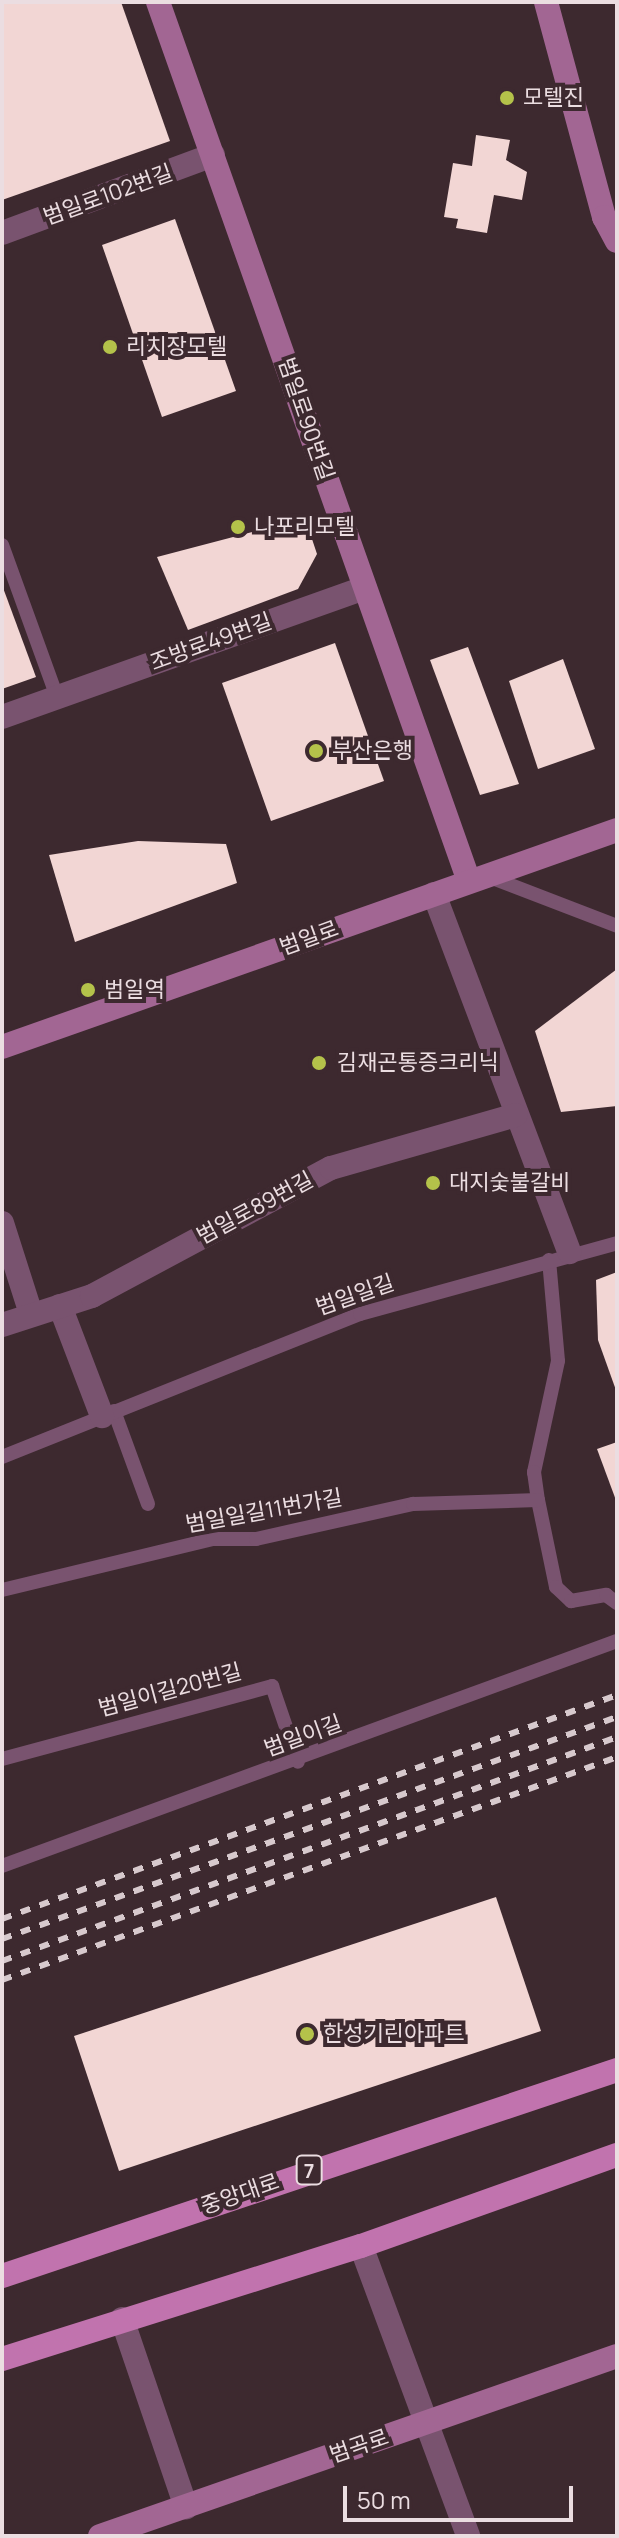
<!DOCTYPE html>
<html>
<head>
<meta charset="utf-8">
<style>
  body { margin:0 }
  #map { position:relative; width:619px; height:2538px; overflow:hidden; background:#3d292f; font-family:Manrope,"Noto Sans KR",sans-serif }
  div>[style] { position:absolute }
  .building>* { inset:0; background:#f2d6d4 }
  .lane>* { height:14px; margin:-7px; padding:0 7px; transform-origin:7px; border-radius:7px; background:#79536f }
  .street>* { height:24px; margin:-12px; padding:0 12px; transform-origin:12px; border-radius:12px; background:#79536f }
  .secondary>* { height:24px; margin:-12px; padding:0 12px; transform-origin:12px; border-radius:12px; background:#a26693 }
  .primary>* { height:24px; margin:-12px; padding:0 12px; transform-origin:12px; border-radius:12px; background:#c173ae }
  .rail>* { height:6px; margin-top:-3px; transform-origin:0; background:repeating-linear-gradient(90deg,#d7c9cd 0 10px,transparent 0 20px) }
  .dots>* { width:22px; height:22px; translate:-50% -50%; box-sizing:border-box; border:4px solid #3d292f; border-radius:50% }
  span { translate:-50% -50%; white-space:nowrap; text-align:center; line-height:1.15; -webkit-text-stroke:8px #3d292f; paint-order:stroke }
  .shield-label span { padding:2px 6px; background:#3d292f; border:2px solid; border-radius:6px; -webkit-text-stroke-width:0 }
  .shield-label { font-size:20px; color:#ebdde1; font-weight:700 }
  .poi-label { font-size:22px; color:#ebdde1 }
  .left { translate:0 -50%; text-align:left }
  .street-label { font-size:22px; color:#ebdde1 }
  .frame { position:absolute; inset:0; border:4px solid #ebdde1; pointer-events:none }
  .scale { position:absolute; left:343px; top:2486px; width:230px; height:36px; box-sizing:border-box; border:4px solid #ebdde1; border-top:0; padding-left:10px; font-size:24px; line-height:28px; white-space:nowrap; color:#ebdde1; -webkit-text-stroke:6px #3d292f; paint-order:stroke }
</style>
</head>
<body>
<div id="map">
  <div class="building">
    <i style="clip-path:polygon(2px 2px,121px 2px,170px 141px,2px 200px)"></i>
    <i style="clip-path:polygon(476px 135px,510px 140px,506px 160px,527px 172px,522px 200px,494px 195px,487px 233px,456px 228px,458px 219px,444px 217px,453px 163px,472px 166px)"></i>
    <i style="clip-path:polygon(175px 219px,236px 391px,162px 417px,102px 245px)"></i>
    <i style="clip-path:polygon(305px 518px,317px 554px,298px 589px,188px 630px,157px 557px)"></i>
    <i style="clip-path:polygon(2px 585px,36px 677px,2px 689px)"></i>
    <i style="clip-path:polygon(335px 643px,384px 781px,271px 821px,222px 683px)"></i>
    <i style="clip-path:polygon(468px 647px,519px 784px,480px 795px,430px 660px)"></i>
    <i style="clip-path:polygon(563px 659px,595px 749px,538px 769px,509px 681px)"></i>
    <i style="clip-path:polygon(138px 841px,226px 844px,237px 883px,75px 942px,49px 855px)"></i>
    <i style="clip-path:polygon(617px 969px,617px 1106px,561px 1112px,535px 1031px)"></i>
    <i style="clip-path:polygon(617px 1272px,617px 1393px,598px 1340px,596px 1280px)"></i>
    <i style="clip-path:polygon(617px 1442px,617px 1503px,597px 1449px)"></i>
    <i style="clip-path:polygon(496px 1897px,541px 2031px,119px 2171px,74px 2036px)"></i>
  </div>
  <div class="lane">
    <i style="left:2px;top:545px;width:162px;rotate:70.1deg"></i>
    <i style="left:487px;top:876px;width:139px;rotate:21deg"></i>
    <i style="left:549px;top:1260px;width:101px;rotate:84.9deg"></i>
    <i style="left:558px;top:1361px;width:114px;rotate:102.2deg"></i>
    <i style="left:534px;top:1472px;width:28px;rotate:82deg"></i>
    <i style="left:538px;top:1500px;width:89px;rotate:78.3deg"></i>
    <i style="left:556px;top:1587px;width:21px;rotate:43deg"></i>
    <i style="left:571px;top:1601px;width:36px;rotate:-10deg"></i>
    <i style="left:606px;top:1595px;width:14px;rotate:36deg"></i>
    <i style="left:114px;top:1411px;width:99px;rotate:69.9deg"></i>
    <i style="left:2px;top:1457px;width:386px;rotate:-21.8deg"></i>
    <i style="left:360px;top:1314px;width:267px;rotate:-15.4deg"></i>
    <i style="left:2px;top:1590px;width:217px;rotate:-13.6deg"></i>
    <i style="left:213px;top:1539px;width:43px"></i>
    <i style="left:256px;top:1539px;width:161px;rotate:-12.6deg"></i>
    <i style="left:413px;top:1504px;width:125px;rotate:-1.8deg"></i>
    <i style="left:2px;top:1759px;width:280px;rotate:-15.1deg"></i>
    <i style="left:272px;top:1686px;width:80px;rotate:71.1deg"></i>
    <i style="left:2px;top:1866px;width:655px;rotate:-20.1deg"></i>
  </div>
  <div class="street">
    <i style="left:2px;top:233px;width:225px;rotate:-20.3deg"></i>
    <i style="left:2px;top:717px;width:385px;rotate:-19.6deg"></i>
    <i style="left:434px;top:894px;width:383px;rotate:69.3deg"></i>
    <i style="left:2px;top:1223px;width:96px;rotate:72.3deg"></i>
    <i style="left:60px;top:1306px;width:118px;rotate:69.1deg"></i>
    <i style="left:2px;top:1325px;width:95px;rotate:-17.9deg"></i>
    <i style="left:92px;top:1296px;width:271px;rotate:-28.2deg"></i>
    <i style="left:331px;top:1168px;width:192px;rotate:-16deg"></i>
    <i style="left:361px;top:2246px;width:309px;rotate:69.7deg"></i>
    <i style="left:122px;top:2319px;width:199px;rotate:71.2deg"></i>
  </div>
  <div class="secondary">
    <i style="left:158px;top:2px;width:932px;rotate:70.52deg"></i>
    <i style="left:546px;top:2px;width:223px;rotate:74.9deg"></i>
    <i style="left:604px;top:217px;width:27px;rotate:62deg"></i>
    <i style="left:2px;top:1047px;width:652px;rotate:-19.44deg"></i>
    <i style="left:100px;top:2536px;width:547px;rotate:-19.2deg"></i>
  </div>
  <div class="primary">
    <i style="left:2px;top:2276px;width:649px;rotate:-18.52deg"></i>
    <i style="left:2px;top:2359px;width:376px;rotate:-17.5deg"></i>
    <i style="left:361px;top:2246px;width:272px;rotate:-19.6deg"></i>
  </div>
  <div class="rail">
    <i style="left:2px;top:1919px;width:655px;rotate:-20.01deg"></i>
    <i style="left:2px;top:1939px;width:654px;rotate:-19.85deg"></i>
    <i style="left:2px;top:1961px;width:655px;rotate:-20.01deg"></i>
    <i style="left:2px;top:1980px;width:654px;rotate:-19.93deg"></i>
  </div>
  <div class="dots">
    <i style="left:507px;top:98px;background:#b4c24a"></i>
    <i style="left:110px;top:347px;background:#b4c24a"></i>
    <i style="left:238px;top:527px;background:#b4c24a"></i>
    <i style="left:316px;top:751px;background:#b4c24a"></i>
    <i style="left:88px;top:990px;background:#b4c24a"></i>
    <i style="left:319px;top:1063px;background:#b4c24a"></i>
    <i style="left:433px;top:1183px;background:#b4c24a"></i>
    <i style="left:307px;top:2034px;background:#b4c24a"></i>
  </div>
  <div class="shield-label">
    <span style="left:309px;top:2170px">7</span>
  </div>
  <div class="poi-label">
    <span class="left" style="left:523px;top:98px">모텔진</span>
    <span class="left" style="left:126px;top:347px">리치장모텔</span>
    <span class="left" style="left:254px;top:527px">나포리모텔</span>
    <span class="left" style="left:332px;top:751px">부산은행</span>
    <span class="left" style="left:104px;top:990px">범일역</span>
    <span class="left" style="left:337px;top:1063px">김재곤통증크리닉</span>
    <span class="left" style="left:449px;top:1183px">대지숯불갈비</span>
    <span class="left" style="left:323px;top:2034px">한성기린아파트</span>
  </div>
  <div class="street-label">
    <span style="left:108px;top:195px;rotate:-20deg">범일로102번길</span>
    <span style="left:306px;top:419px;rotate:71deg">범일로90번길</span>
    <span style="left:211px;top:642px;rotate:-20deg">조방로49번길</span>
    <span style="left:309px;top:938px;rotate:-20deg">범일로</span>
    <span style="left:255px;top:1208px;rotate:-28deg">범일로89번길</span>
    <span style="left:355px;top:1295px;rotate:-19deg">범일일길</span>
    <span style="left:264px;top:1511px;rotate:-10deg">범일일길11번가길</span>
    <span style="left:170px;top:1690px;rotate:-15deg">범일이길20번길</span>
    <span style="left:303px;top:1736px;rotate:-20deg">범일이길</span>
    <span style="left:240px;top:2194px;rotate:-19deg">중앙대로</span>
    <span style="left:359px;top:2446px;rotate:-19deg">범곡로</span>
  </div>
  <div class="frame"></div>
  <div class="scale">50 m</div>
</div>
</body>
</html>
